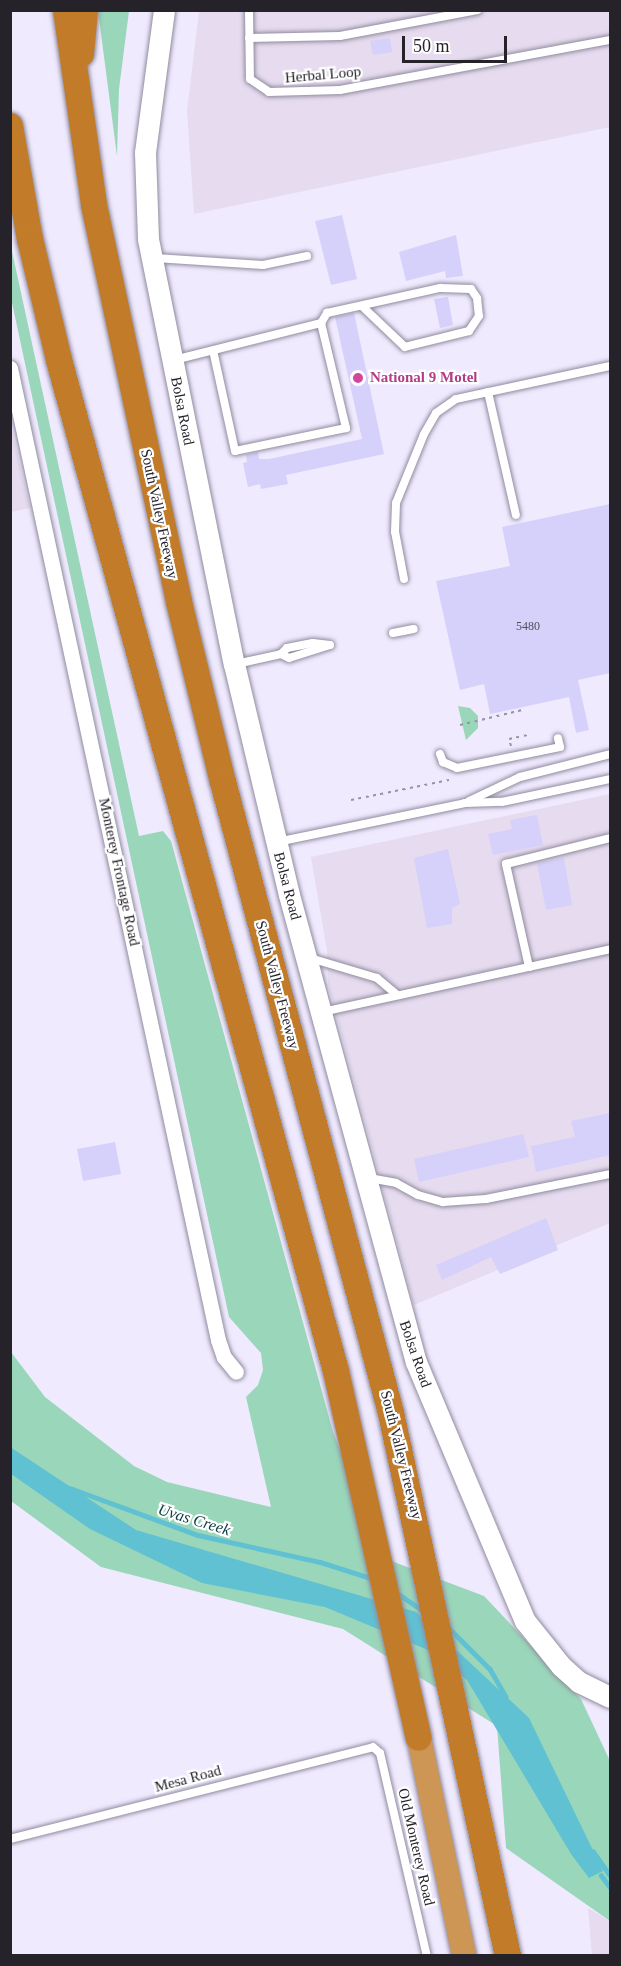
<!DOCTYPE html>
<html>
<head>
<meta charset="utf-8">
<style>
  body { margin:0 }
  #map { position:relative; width:621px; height:1966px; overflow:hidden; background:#f0eaff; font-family:Georgia,serif }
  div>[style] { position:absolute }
  .industrial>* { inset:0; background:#e6dbef }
  .green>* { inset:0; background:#9ad6ba }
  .water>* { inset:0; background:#60c1d2 }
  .stream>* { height:4.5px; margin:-2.25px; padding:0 2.25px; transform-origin:2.25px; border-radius:2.25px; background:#60c1d2 }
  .building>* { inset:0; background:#d5d1fa }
  .path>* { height:2px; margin-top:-1px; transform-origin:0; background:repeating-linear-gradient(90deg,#9893a3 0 3px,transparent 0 7.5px) }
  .roads { filter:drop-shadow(0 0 2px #908b9e) drop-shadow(0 0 2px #908b9e) }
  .service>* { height:8px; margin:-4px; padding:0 4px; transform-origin:4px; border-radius:4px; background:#fff }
  .minor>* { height:15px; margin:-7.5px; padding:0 7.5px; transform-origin:7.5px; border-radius:7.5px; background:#fff }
  .secondary>* { height:21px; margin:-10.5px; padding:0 10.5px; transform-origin:10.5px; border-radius:10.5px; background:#fff }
  .trunk>* { height:24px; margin:-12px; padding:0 12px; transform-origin:12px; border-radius:12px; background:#ce9654 }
  .motorway>* { height:26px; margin:-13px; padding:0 13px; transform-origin:13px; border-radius:13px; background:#c27c29 }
  .dots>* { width:16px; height:16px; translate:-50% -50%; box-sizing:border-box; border:3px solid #fff; border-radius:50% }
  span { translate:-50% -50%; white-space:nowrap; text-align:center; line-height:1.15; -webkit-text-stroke:4.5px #fff; paint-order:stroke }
  .number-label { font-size:12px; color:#514e5e }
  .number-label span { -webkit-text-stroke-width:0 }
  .street-label { font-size:15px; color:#25222a }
  .hotel-label { font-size:15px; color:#b23c85; font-weight:700 }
  .left { translate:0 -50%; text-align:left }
  .water-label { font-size:16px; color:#0b3a41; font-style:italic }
  .frame { position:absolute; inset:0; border:12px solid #25222a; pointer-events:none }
  .scale { position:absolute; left:402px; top:36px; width:105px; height:27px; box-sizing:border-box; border:3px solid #25222a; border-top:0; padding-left:8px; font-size:18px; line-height:21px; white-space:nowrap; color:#25222a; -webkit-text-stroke:4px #fff; paint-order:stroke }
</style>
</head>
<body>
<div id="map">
  <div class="industrial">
    <i style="clip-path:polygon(199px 11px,610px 11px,610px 127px,194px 214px,187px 111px)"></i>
    <i style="clip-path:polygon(11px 426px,30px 508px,11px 512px,10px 512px)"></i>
    <i style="clip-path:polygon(610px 794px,610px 1223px,414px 1305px,328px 984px,327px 951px,311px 857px)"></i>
    <i style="clip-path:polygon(588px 1908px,610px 1921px,610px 1955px,592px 1955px)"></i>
  </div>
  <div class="green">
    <i style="clip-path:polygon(98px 11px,129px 11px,119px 89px,117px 156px)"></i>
    <i style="clip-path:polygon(10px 242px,139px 836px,163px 831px,171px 841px,333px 1432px,351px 1478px,366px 1535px,394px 1562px,484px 1596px,581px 1699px,610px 1761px,610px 1921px,506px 1848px,497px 1726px,343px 1629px,101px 1567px,11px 1501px,11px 1352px,45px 1397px,134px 1466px,167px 1482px,271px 1507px,246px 1397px,258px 1385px,263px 1370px,261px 1353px,229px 1317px,11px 298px)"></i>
    <i style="clip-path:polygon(458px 706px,470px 708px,478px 716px,478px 728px,466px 740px)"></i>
  </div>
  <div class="water">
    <i style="clip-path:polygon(10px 1447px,136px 1530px,416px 1612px,529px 1718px,603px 1871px,589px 1878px,571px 1854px,467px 1680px,428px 1650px,325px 1607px,202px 1583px,90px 1529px,11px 1474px)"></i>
  </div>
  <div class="stream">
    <i style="left:70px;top:1488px;width:136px;rotate:20.2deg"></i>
    <i style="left:198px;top:1535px;width:125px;rotate:12.5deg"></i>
    <i style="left:320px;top:1562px;width:57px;rotate:17.5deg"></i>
    <i style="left:397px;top:1593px;width:34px;rotate:34deg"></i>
    <i style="left:447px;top:1626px;width:61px;rotate:45deg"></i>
    <i style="left:490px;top:1669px;width:32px;rotate:60deg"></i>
    <i style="left:593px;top:1851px;width:29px;rotate:55deg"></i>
    <i style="left:601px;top:1875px;width:15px;rotate:53deg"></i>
  </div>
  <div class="building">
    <i style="clip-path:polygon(390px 38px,392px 52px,373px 55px,370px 41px)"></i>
    <i style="clip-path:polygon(342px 215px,357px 279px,331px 285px,315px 221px)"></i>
    <i style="clip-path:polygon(456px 235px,463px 276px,446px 278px,445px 271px,406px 281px,399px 252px)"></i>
    <i style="clip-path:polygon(448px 297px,453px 325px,440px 328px,434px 299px)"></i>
    <i style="clip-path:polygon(354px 313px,384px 454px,286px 475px,288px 484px,261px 489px,260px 484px,248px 487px,243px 463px,247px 462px,246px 455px,258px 452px,259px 459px,269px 459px,362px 439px,335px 317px)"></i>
    <i style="clip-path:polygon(610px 504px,610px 673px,578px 680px,589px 730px,576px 733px,569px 697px,490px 714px,484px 684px,460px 690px,436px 581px,510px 566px,502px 527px)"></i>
    <i style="clip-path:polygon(537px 815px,543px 845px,493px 855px,488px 834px,512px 829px,510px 820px)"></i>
    <i style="clip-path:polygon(448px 849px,460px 904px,452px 908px,452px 924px,427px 928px,414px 858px)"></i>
    <i style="clip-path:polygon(564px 858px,572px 905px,546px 910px,537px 863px)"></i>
    <i style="clip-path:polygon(610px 1113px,610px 1155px,536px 1172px,531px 1146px,575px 1137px,571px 1121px)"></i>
    <i style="clip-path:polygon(523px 1134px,529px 1157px,419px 1182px,414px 1159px)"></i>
    <i style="clip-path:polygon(115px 1142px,121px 1174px,83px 1181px,77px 1149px)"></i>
    <i style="clip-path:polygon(546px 1218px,558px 1250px,500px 1274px,491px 1257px,442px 1280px,436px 1265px)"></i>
  </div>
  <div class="path">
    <i style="left:460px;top:725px;width:64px;rotate:-13.6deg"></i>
    <i style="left:511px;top:746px;width:7px;rotate:-106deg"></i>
    <i style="left:509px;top:739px;width:19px;rotate:-12deg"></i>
    <i style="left:351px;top:800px;width:100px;rotate:-11.5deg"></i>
  </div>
  <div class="roads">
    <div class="service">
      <i style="left:249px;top:10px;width:69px;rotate:89.2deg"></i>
      <i style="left:250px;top:79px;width:23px;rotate:34deg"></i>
      <i style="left:269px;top:92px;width:71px;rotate:-1.6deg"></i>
      <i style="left:340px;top:90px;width:275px;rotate:-10.5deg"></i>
      <i style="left:249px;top:38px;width:91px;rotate:-1.3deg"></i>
      <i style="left:340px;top:36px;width:140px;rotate:-10.7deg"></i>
      <i style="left:155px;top:258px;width:108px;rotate:3.7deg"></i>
      <i style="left:263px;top:265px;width:45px;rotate:-11.6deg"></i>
      <i style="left:321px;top:323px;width:12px;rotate:-59deg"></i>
      <i style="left:327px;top:313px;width:116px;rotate:-12.5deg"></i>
      <i style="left:440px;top:288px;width:31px;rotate:2deg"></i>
      <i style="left:471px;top:289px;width:11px;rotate:56deg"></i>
      <i style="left:477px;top:298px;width:18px;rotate:84deg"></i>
      <i style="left:479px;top:316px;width:18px;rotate:124deg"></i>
      <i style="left:469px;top:331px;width:66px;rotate:166deg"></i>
      <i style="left:405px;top:347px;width:59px;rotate:-136.4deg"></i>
      <i style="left:174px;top:360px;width:152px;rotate:-14.1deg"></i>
      <i style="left:321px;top:323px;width:108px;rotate:76.6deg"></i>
      <i style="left:346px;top:428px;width:113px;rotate:168.3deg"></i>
      <i style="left:235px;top:451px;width:103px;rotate:-102.3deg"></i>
      <i style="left:488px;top:392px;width:126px;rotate:77.2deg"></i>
      <i style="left:404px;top:579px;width:48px;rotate:-100.8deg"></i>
      <i style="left:395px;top:532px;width:29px;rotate:-88deg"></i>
      <i style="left:396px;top:503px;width:74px;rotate:-67.9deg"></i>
      <i style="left:424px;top:434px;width:24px;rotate:-60deg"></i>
      <i style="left:436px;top:413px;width:24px;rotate:-35deg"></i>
      <i style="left:456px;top:399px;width:157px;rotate:-12.1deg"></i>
      <i style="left:393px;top:633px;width:21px;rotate:-11deg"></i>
      <i style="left:313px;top:643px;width:17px;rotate:7deg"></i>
      <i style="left:330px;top:645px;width:43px;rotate:162.4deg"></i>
      <i style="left:289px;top:658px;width:9px;rotate:-153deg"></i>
      <i style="left:281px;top:654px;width:8px;rotate:-45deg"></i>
      <i style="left:287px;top:648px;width:26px;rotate:-11deg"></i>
      <i style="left:236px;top:664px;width:46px;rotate:-12.5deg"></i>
      <i style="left:440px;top:754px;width:9px;rotate:69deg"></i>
      <i style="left:443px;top:762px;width:15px;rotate:23deg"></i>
      <i style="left:457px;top:768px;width:105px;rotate:-11.5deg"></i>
      <i style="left:560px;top:747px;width:9px;rotate:-103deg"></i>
      <i style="left:469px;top:801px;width:56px;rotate:-25.2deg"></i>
      <i style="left:520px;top:777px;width:93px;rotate:-14.3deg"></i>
      <i style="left:277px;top:842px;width:192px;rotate:-11.7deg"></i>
      <i style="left:465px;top:803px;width:37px;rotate:-2deg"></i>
      <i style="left:502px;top:802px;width:110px;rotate:-12deg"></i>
      <i style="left:310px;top:958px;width:70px;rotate:16.6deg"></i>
      <i style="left:377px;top:978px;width:25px;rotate:40deg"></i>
      <i style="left:529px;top:967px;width:106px;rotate:-102.6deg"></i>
      <i style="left:506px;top:864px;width:107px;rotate:-14deg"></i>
      <i style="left:322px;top:1012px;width:295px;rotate:-12.3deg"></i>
      <i style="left:369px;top:1178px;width:27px;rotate:10deg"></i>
      <i style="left:396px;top:1183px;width:25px;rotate:29deg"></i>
      <i style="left:418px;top:1195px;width:26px;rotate:16deg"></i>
      <i style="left:443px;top:1202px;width:43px;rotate:-4deg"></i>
      <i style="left:486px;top:1199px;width:126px;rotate:-11.4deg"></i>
      <i style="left:10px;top:1839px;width:374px;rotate:-14.2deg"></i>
      <i style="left:373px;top:1747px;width:9px;rotate:41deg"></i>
      <i style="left:380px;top:1753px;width:208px;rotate:77deg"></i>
    </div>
    <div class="minor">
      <i style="left:10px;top:368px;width:994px;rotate:77.92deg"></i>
      <i style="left:218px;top:1340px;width:18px;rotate:71deg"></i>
      <i style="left:224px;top:1357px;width:19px;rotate:51deg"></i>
    </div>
    <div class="secondary">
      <i style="left:164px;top:10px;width:144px;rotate:97.6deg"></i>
      <i style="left:145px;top:153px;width:86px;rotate:88deg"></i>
      <i style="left:148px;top:239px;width:434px;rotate:78.6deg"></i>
      <i style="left:234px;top:664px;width:237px;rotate:76.6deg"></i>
      <i style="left:289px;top:895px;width:484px;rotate:74.8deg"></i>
      <i style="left:416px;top:1362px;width:281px;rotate:67.2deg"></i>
      <i style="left:525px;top:1621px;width:58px;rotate:51.3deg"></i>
      <i style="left:561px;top:1666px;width:24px;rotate:42deg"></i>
      <i style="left:579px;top:1682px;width:34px;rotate:26deg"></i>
    </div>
    <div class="trunk">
      <i style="left:419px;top:1738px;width:223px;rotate:78.3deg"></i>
    </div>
    <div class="motorway">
      <i style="left:66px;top:10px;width:197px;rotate:81.8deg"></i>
      <i style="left:94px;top:205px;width:406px;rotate:77.9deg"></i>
      <i style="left:179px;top:602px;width:185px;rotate:76.3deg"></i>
      <i style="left:223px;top:782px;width:653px;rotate:75.09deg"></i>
      <i style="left:391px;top:1413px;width:555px;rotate:77.84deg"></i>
      <i style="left:81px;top:54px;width:44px;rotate:-84.8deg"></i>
      <i style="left:10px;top:126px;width:115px;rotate:80deg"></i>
      <i style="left:30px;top:239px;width:124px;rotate:76.5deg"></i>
      <i style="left:59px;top:360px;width:1048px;rotate:74.68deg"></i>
      <i style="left:336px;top:1371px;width:376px;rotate:77.3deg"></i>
    </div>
  </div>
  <div class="dots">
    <i style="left:358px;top:378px;background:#d1479c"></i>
  </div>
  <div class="number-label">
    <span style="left:528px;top:627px">5480</span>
  </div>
  <div class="street-label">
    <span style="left:323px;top:75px;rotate:-5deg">Herbal Loop</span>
    <span style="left:182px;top:411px;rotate:79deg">Bolsa Road</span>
    <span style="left:159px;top:514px;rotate:78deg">South Valley Freeway</span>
    <span style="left:119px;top:872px;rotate:78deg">Monterey Frontage Road</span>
    <span style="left:287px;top:886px;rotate:75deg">Bolsa Road</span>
    <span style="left:277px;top:985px;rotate:75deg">South Valley Freeway</span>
    <span style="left:415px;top:1354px;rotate:71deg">Bolsa Road</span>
    <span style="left:401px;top:1455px;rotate:76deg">South Valley Freeway</span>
    <span style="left:188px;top:1779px;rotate:-15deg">Mesa Road</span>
    <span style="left:416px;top:1847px;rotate:77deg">Old Monterey Road</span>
  </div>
  <div class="hotel-label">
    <span class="left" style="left:370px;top:378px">National 9 Motel</span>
  </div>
  <div class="water-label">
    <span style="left:194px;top:1520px;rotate:17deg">Uvas Creek</span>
  </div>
  <div class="frame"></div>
  <div class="scale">50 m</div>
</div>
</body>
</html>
